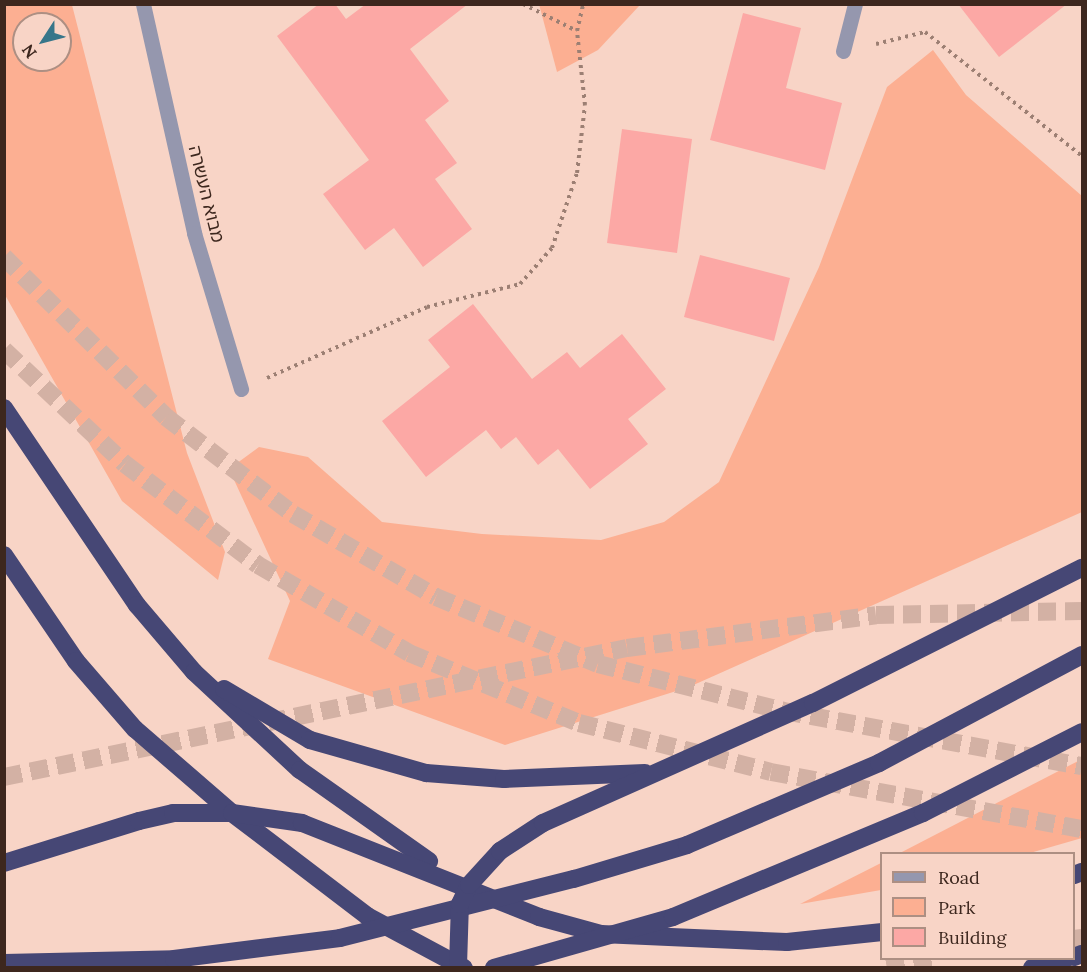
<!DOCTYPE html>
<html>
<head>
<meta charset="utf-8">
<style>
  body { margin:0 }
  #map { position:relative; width:1087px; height:972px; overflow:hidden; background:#f8d4c6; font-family:Lora,"Noto Sans Hebrew",serif }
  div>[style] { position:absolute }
  .green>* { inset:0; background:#fcaf92 }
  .building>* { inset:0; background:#fca8a5 }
  .highway-tunnel>* { height:18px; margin-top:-9px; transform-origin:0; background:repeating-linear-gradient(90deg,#d3b1a4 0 18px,transparent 0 27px) }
  .path>* { height:4px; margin-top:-2px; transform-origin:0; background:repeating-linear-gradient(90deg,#9c7f73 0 3px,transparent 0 7.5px) }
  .street>* { height:15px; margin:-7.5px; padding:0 7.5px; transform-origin:7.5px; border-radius:7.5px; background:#9597ae }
  .highway>* { height:18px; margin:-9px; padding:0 9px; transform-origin:9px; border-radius:9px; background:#464775 }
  span { translate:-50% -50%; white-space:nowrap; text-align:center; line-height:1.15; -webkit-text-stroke:6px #f8d4c6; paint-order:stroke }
  .street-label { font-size:18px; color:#3d271e }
  .frame { position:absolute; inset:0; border:6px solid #3d271e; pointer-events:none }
  .legend { position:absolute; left:880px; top:852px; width:195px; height:108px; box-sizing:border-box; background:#f8d4c6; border:2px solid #ad8f83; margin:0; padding:8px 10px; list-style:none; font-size:18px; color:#3d271e }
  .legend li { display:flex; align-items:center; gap:12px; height:30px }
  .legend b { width:30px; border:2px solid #ad8f83 }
  .north { position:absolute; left:12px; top:12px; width:60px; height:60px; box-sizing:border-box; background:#f8d4c6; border:2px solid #ad8f83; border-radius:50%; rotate:234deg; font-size:16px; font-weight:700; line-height:24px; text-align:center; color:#3d271e }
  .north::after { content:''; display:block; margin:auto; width:21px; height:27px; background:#37768a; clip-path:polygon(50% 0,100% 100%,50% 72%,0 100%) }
</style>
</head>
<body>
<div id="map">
  <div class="green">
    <i style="clip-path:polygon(539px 4px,640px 4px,640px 5px,598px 50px,557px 72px)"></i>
    <i style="clip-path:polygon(evenodd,4px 5px,72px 5px,187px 453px,225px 552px,218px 580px,122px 501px,5px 295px,4px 5px,24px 24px,60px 24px,60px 60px,24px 60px,24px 24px)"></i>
    <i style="clip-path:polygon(933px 50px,966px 95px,1082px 196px,1082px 512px,689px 687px,505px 745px,268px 659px,290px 601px,229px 469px,259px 447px,308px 457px,382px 522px,482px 534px,601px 540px,664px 522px,719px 482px,819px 267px,887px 87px)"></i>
    <i style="clip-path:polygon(1082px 759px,1082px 838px,1030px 853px,900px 853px)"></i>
    <i style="clip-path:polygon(881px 863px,881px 890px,800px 904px)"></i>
  </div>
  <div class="building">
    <i style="clip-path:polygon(319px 4px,335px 4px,346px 19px,366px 4px,468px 4px,410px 49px,449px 101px,425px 120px,457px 163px,435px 179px,472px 229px,423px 267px,394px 228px,365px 250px,323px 194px,369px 160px,277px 36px)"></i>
    <i style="clip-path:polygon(958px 4px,1067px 4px,999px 57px)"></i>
    <i style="clip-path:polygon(743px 13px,801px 28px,786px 88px,842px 103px,825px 170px,710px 140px)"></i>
    <i style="clip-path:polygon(622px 129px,692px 139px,677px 253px,607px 243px)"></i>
    <i style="clip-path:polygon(700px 255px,790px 278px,774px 341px,684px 317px)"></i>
    <i style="clip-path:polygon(473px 304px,532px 379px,567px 352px,580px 368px,622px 334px,666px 389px,628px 419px,648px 444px,590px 489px,558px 449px,538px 465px,516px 437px,501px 449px,486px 430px,426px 477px,382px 421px,450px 367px,428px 340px)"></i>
  </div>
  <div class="highway-tunnel">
    <i style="left:4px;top:257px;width:228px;rotate:44.6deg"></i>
    <i style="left:166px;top:417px;width:160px;rotate:37.4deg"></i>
    <i style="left:293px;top:514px;width:165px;rotate:30.1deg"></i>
    <i style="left:436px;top:597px;width:175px;rotate:22.5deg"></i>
    <i style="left:598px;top:664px;width:192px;rotate:14.2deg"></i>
    <i style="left:784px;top:711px;width:303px;rotate:10.5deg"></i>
    <i style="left:4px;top:350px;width:166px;rotate:43.3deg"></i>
    <i style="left:125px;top:464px;width:167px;rotate:37.2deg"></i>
    <i style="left:258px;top:565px;width:175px;rotate:30.2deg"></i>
    <i style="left:409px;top:653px;width:184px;rotate:22.4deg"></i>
    <i style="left:579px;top:723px;width:198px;rotate:14.3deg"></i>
    <i style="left:771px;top:772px;width:316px;rotate:10.4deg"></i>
    <i style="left:4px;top:777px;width:636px;rotate:-11.7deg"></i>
    <i style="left:627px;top:648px;width:251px;rotate:-7.5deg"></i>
    <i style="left:876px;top:615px;width:206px;rotate:-1.1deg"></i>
    <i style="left:1074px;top:939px;width:8px;rotate:-7deg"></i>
    <i style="left:887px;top:968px;width:49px;rotate:-11.8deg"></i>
  </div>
  <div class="path">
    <i style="left:523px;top:4px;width:60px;rotate:26.6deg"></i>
    <i style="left:876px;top:44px;width:50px;rotate:-13.8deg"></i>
    <i style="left:925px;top:32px;width:200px;rotate:38.3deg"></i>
    <i style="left:267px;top:378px;width:175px;rotate:-23.9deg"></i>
    <i style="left:427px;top:307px;width:96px;rotate:-13.9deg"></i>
    <i style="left:520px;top:284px;width:48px;rotate:-48.4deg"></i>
    <i style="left:552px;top:248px;width:79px;rotate:-71.6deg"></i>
    <i style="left:577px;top:173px;width:68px;rotate:-83.3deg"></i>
    <i style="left:585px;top:105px;width:74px;rotate:-96.2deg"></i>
    <i style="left:577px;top:31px;width:28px;rotate:-77deg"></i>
  </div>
  <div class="street">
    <i style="left:143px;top:4px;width:235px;rotate:77.4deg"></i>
    <i style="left:194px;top:233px;width:163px;rotate:73.2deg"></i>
    <i style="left:843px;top:51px;width:49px;rotate:-75.7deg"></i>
  </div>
  <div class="highway">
    <i style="left:4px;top:408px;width:238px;rotate:56deg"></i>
    <i style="left:137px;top:605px;width:88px;rotate:49.6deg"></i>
    <i style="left:194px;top:672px;width:144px;rotate:42.8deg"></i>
    <i style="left:300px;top:770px;width:158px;rotate:35.2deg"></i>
    <i style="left:4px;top:555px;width:128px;rotate:55.8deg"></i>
    <i style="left:76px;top:661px;width:90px;rotate:49.1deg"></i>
    <i style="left:135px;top:729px;width:128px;rotate:40.9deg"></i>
    <i style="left:232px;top:813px;width:170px;rotate:37.3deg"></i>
    <i style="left:367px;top:916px;width:110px;rotate:28.2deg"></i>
    <i style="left:224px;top:689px;width:100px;rotate:30.7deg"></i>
    <i style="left:310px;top:740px;width:121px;rotate:15.9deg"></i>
    <i style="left:426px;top:773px;width:78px;rotate:4.4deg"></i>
    <i style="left:504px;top:779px;width:141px;rotate:-2.4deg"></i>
    <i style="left:4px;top:863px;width:141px;rotate:-17.3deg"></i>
    <i style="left:139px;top:821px;width:35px;rotate:-13deg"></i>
    <i style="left:173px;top:813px;width:59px"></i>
    <i style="left:232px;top:813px;width:71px;rotate:8.1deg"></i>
    <i style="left:302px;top:823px;width:255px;rotate:21.6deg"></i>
    <i style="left:539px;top:917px;width:64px;rotate:15.3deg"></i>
    <i style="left:601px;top:934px;width:186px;rotate:2.5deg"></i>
    <i style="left:787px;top:942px;width:96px;rotate:-6deg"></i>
    <i style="left:1074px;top:875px;width:9px;rotate:-21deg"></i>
    <i style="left:1074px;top:957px;width:9px;rotate:-21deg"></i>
    <i style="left:4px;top:963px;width:170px;rotate:-1.3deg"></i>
    <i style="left:174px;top:959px;width:167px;rotate:-7.2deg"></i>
    <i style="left:340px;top:938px;width:241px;rotate:-14.2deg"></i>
    <i style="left:574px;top:879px;width:118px;rotate:-16.7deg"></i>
    <i style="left:687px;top:845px;width:209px;rotate:-23.1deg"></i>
    <i style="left:879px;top:763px;width:230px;rotate:-28deg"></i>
    <i style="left:458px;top:966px;width:62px;rotate:-88.2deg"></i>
    <i style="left:460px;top:904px;width:21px;rotate:-65deg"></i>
    <i style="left:469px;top:885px;width:46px;rotate:-47.6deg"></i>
    <i style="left:500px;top:851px;width:51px;rotate:-33.1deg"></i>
    <i style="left:543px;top:823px;width:295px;rotate:-24deg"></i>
    <i style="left:813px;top:703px;width:301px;rotate:-26.7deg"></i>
    <i style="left:494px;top:968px;width:186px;rotate:-15.9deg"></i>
    <i style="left:673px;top:917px;width:271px;rotate:-22.6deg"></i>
    <i style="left:923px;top:813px;width:178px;rotate:-27deg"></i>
    <i style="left:1032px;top:968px;width:36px;rotate:-16deg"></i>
  </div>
  <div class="street-label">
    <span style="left:206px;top:194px;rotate:76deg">מבוא העשרה</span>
  </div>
  <div class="frame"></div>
  <ul class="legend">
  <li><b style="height:8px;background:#9597ae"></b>Road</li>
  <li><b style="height:16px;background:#fcaf92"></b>Park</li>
  <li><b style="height:16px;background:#fca8a5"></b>Building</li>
  </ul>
  <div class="north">N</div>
</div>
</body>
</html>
